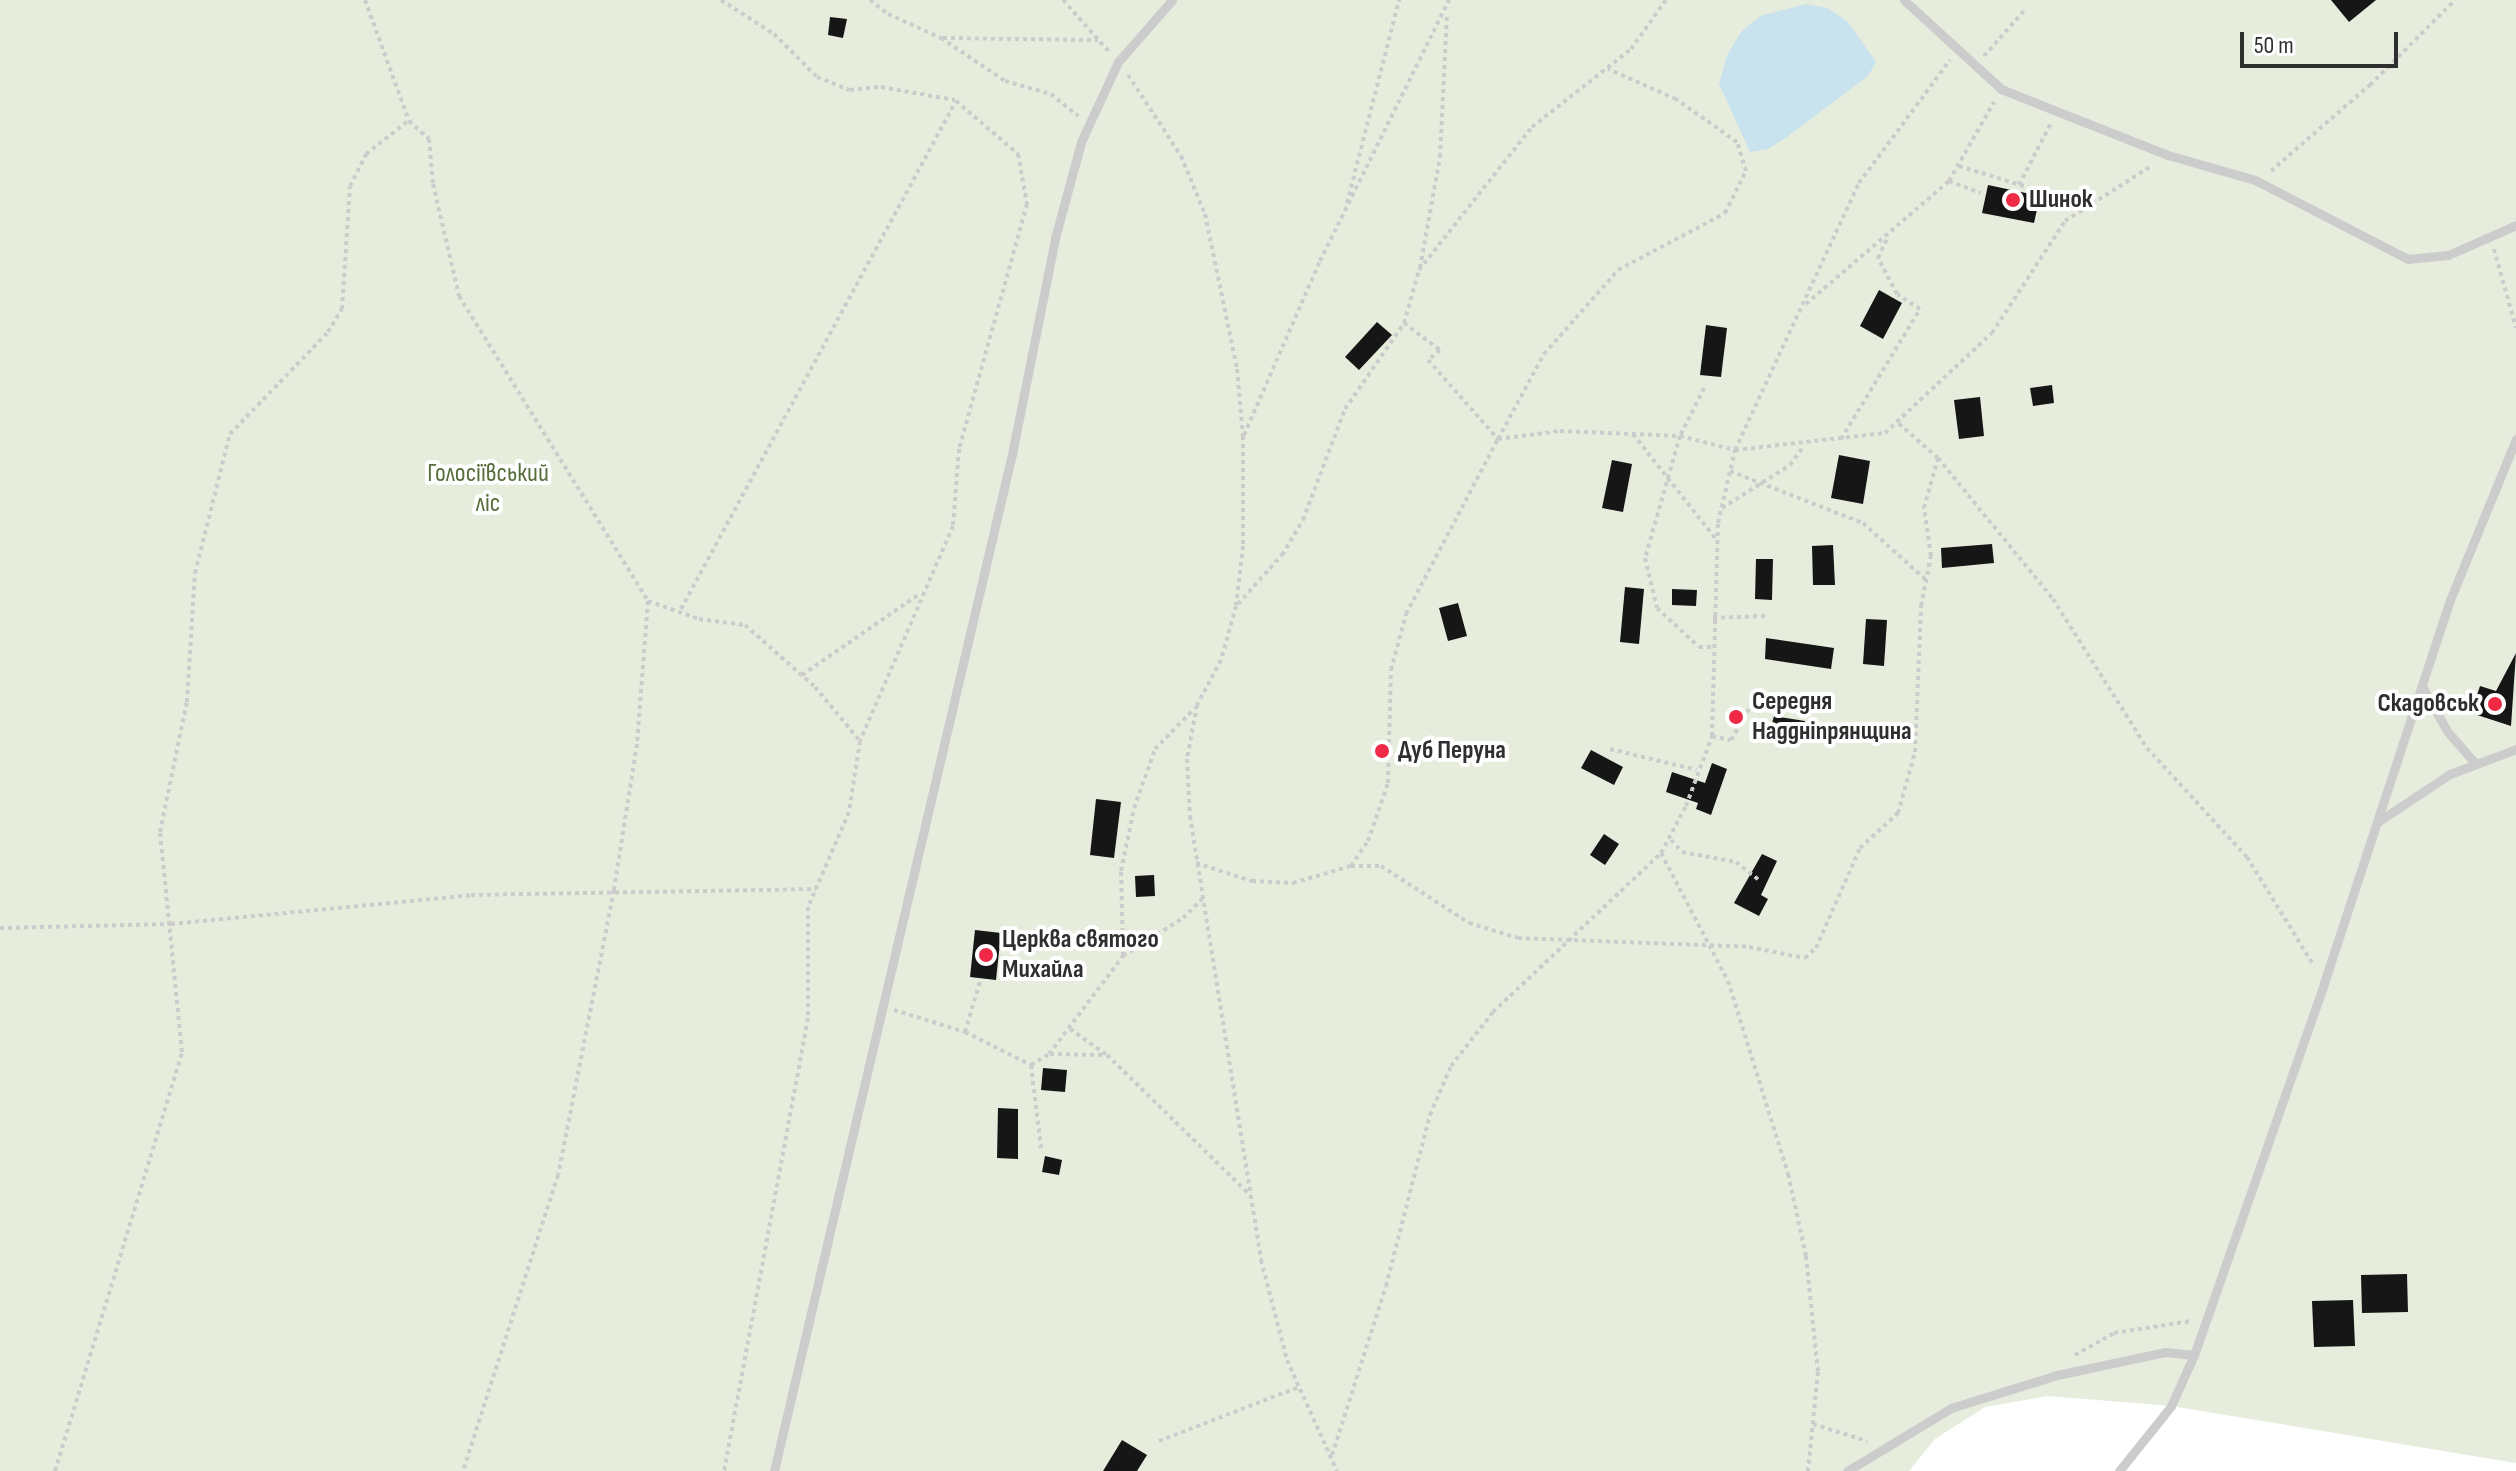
<!DOCTYPE html>
<html>
<head>
<meta charset="utf-8">
<style>
  body { margin:0 }
  #map { position:relative; width:2516px; height:1471px; overflow:hidden; background:#fff; font-family:"Sofia Sans Condensed",sans-serif }
  div>[style] { position:absolute }
  .green>* { inset:0; background:#e7eddd }
  .water>* { inset:0; background:#c8e2ee }
  .building>* { inset:0; background:#161616 }
  .path>* { height:4px; margin-top:-2px; transform-origin:0; background:repeating-linear-gradient(90deg,#ccc 0 4px,transparent 0 8px) }
  .lane>* { height:9px; margin:-4.5px; padding:0 4.5px; transform-origin:4.5px; border-radius:4.5px; background:#ccc }
  .dots>* { width:22px; height:22px; translate:-50% -50%; box-sizing:border-box; border:4px solid #fff; border-radius:50% }
  span { translate:-50% -50%; white-space:nowrap; text-align:center; line-height:1.15; -webkit-text-stroke:8px #fff; paint-order:stroke }
  .poi-label { font-size:26px; color:#2f2f2f; font-weight:700 }
  .left { translate:0 -50%; text-align:left }
  .right { translate:-100% -50%; text-align:right }
  .park-label { font-size:26px; color:#566e3a }
  .scale { position:absolute; left:2240px; top:32px; width:158px; height:36px; box-sizing:border-box; border:4px solid #2f2f2f; border-top:0; padding-left:10px; font-size:24px; line-height:28px; white-space:nowrap; color:#2f2f2f; -webkit-text-stroke:6px #fff; paint-order:stroke }
</style>
</head>
<body>
<div id="map">
  <div class="green">
    <i style="clip-path:polygon(0 0,2516px 0,2516px 1463px,2171px 1406px,2048px 1396px,1985px 1407px,1935px 1439px,1909px 1471px,0 1471px)"></i>
  </div>
  <div class="water">
    <i style="clip-path:polygon(1806px 4px,1828px 8px,1848px 22px,1876px 62px,1868px 76px,1787px 137px,1768px 149px,1750px 152px,1719px 84px,1727px 55px,1741px 32px,1760px 16px)"></i>
  </div>
  <div class="building">
    <i style="clip-path:polygon(2331px 0,2376px 0,2349px 22px)"></i>
    <i style="clip-path:polygon(830px 17px,847px 19px,843px 38px,828px 35px)"></i>
    <i style="clip-path:polygon(1988px 185px,2040px 196px,2034px 223px,1982px 213px)"></i>
    <i style="clip-path:polygon(1879px 290px,1902px 303px,1883px 339px,1860px 326px)"></i>
    <i style="clip-path:polygon(1377px 322px,1392px 335px,1359px 370px,1345px 357px)"></i>
    <i style="clip-path:polygon(1706px 325px,1727px 328px,1721px 377px,1700px 375px)"></i>
    <i style="clip-path:polygon(2052px 385px,2054px 403px,2033px 406px,2030px 388px)"></i>
    <i style="clip-path:polygon(1980px 397px,1984px 436px,1959px 439px,1954px 400px)"></i>
    <i style="clip-path:polygon(1839px 455px,1870px 461px,1863px 504px,1831px 498px)"></i>
    <i style="clip-path:polygon(1612px 460px,1632px 464px,1623px 512px,1602px 508px)"></i>
    <i style="clip-path:polygon(1992px 544px,1994px 563px,1942px 568px,1941px 548px)"></i>
    <i style="clip-path:polygon(1833px 545px,1835px 585px,1813px 585px,1812px 546px)"></i>
    <i style="clip-path:polygon(1756px 559px,1773px 559px,1772px 600px,1755px 599px)"></i>
    <i style="clip-path:polygon(1625px 587px,1644px 589px,1639px 644px,1620px 642px)"></i>
    <i style="clip-path:polygon(1672px 589px,1697px 590px,1696px 606px,1672px 605px)"></i>
    <i style="clip-path:polygon(1458px 603px,1467px 636px,1448px 641px,1439px 608px)"></i>
    <i style="clip-path:polygon(1866px 619px,1887px 620px,1884px 666px,1863px 664px)"></i>
    <i style="clip-path:polygon(1766px 638px,1834px 648px,1831px 669px,1765px 659px)"></i>
    <i style="clip-path:polygon(2516px 653px,2511px 726px,2471px 713px,2480px 686px,2496px 691px)"></i>
    <i style="clip-path:polygon(1774px 716px,1805px 721px,1803px 740px,1769px 734px)"></i>
    <i style="clip-path:polygon(1591px 750px,1623px 767px,1614px 785px,1581px 768px)"></i>
    <i style="clip-path:polygon(1712px 763px,1727px 769px,1711px 815px,1696px 809px,1698px 803px,1666px 792px,1672px 772px,1705px 783px)"></i>
    <i style="clip-path:polygon(1096px 799px,1121px 802px,1114px 858px,1090px 855px)"></i>
    <i style="clip-path:polygon(1604px 834px,1619px 844px,1605px 865px,1590px 855px)"></i>
    <i style="clip-path:polygon(1762px 854px,1777px 861px,1761px 895px,1768px 899px,1759px 916px,1734px 903px)"></i>
    <i style="clip-path:polygon(1154px 875px,1155px 896px,1136px 897px,1135px 876px)"></i>
    <i style="clip-path:polygon(975px 930px,1001px 933px,996px 980px,970px 977px)"></i>
    <i style="clip-path:polygon(1043px 1068px,1067px 1070px,1065px 1092px,1041px 1090px)"></i>
    <i style="clip-path:polygon(998px 1108px,1018px 1109px,1018px 1159px,997px 1158px)"></i>
    <i style="clip-path:polygon(1045px 1156px,1062px 1160px,1059px 1175px,1042px 1172px)"></i>
    <i style="clip-path:polygon(2407px 1274px,2408px 1312px,2362px 1313px,2361px 1275px)"></i>
    <i style="clip-path:polygon(2353px 1300px,2355px 1346px,2314px 1347px,2312px 1301px)"></i>
    <i style="clip-path:polygon(1122px 1440px,1147px 1455px,1137px 1471px,1103px 1471px)"></i>
  </div>
  <div class="path">
    <i style="left:365px;top:0;width:129px;rotate:70deg"></i>
    <i style="left:409px;top:121px;width:27px;rotate:42deg"></i>
    <i style="left:429px;top:139px;width:45px;rotate:84.9deg"></i>
    <i style="left:433px;top:184px;width:115px;rotate:76.9deg"></i>
    <i style="left:459px;top:296px;width:359px;rotate:58.2deg"></i>
    <i style="left:648px;top:601px;width:143px;rotate:94.4deg"></i>
    <i style="left:637px;top:744px;width:148px;rotate:99deg"></i>
    <i style="left:614px;top:890px;width:290px;rotate:101.1deg"></i>
    <i style="left:558px;top:1175px;width:311px;rotate:107.8deg"></i>
    <i style="left:721px;top:0;width:63px;rotate:32.7deg"></i>
    <i style="left:774px;top:34px;width:61px;rotate:45deg"></i>
    <i style="left:817px;top:77px;width:35px;rotate:22deg"></i>
    <i style="left:850px;top:90px;width:31px;rotate:-6deg"></i>
    <i style="left:881px;top:87px;width:75px;rotate:10deg"></i>
    <i style="left:870px;top:0;width:23px;rotate:38deg"></i>
    <i style="left:888px;top:14px;width:58px;rotate:24.4deg"></i>
    <i style="left:941px;top:38px;width:77px;rotate:33.9deg"></i>
    <i style="left:1005px;top:81px;width:48px;rotate:15.8deg"></i>
    <i style="left:1051px;top:94px;width:35px;rotate:39deg"></i>
    <i style="left:1063px;top:0;width:71px;rotate:48.4deg"></i>
    <i style="left:943px;top:38px;width:155px;rotate:0.7deg"></i>
    <i style="left:1984px;top:56px;width:60px;rotate:-48.4deg"></i>
    <i style="left:1128px;top:75px;width:97px;rotate:56.8deg"></i>
    <i style="left:1181px;top:156px;width:63px;rotate:67.5deg"></i>
    <i style="left:1205px;top:214px;width:158px;rotate:78.3deg"></i>
    <i style="left:1237px;top:369px;width:67px;rotate:84.9deg"></i>
    <i style="left:1243px;top:436px;width:110px;rotate:90deg"></i>
    <i style="left:1243px;top:546px;width:60px;rotate:96.7deg"></i>
    <i style="left:1236px;top:606px;width:56px;rotate:105.5deg"></i>
    <i style="left:1221px;top:660px;width:51px;rotate:118.1deg"></i>
    <i style="left:1197px;top:705px;width:55px;rotate:100.5deg"></i>
    <i style="left:1187px;top:759px;width:57px;rotate:87deg"></i>
    <i style="left:1190px;top:816px;width:450px;rotate:80.9deg"></i>
    <i style="left:1261px;top:1260px;width:103px;rotate:75.4deg"></i>
    <i style="left:1287px;top:1360px;width:122px;rotate:65.8deg"></i>
    <i style="left:1959px;top:166px;width:139px;rotate:17.1deg"></i>
    <i style="left:2271px;top:171px;width:131px;rotate:-41deg"></i>
    <i style="left:2370px;top:85px;width:120px;rotate:-45deg"></i>
    <i style="left:1949px;top:181px;width:34px;rotate:21deg"></i>
    <i style="left:2019px;top:185px;width:70px;rotate:-62.7deg"></i>
    <i style="left:1347px;top:203px;width:210px;rotate:-75.6deg"></i>
    <i style="left:2494px;top:249px;width:82px;rotate:74.4deg"></i>
    <i style="left:1420px;top:268px;width:113px;rotate:-79.8deg"></i>
    <i style="left:1440px;top:157px;width:142px;rotate:-87.2deg"></i>
    <i style="left:1806px;top:304px;width:189px;rotate:-40.7deg"></i>
    <i style="left:1949px;top:181px;width:91px;rotate:-60.3deg"></i>
    <i style="left:1404px;top:323px;width:45px;rotate:36.9deg"></i>
    <i style="left:1440px;top:350px;width:16px;rotate:140deg"></i>
    <i style="left:1428px;top:360px;width:106px;rotate:48.5deg"></i>
    <i style="left:1498px;top:439px;width:97px;rotate:-61.6deg"></i>
    <i style="left:1544px;top:354px;width:112px;rotate:-48.6deg"></i>
    <i style="left:1618px;top:270px;width:121px;rotate:-28deg"></i>
    <i style="left:1725px;top:213px;width:47px;rotate:-63.4deg"></i>
    <i style="left:1746px;top:171px;width:30px;rotate:-107deg"></i>
    <i style="left:1737px;top:142px;width:75px;rotate:-144.8deg"></i>
    <i style="left:1676px;top:99px;width:74px;rotate:-156.2deg"></i>
    <i style="left:1704px;top:388px;width:54px;rotate:116.6deg"></i>
    <i style="left:1680px;top:436px;width:127px;rotate:106deg"></i>
    <i style="left:1645px;top:558px;width:51px;rotate:76.5deg"></i>
    <i style="left:1657px;top:608px;width:57px;rotate:42.9deg"></i>
    <i style="left:1699px;top:647px;width:15px"></i>
    <i style="left:1633px;top:434px;width:134px;rotate:51.7deg"></i>
    <i style="left:1244px;top:435px;width:190px;rotate:-66.4deg"></i>
    <i style="left:1320px;top:261px;width:291px;rotate:-63.7deg"></i>
    <i style="left:1841px;top:439px;width:152px;rotate:-58.7deg"></i>
    <i style="left:1920px;top:309px;width:27px;rotate:-147deg"></i>
    <i style="left:1897px;top:294px;width:41px;rotate:-117.8deg"></i>
    <i style="left:1878px;top:258px;width:21px;rotate:-65deg"></i>
    <i style="left:1938px;top:458px;width:182px;rotate:50.8deg"></i>
    <i style="left:2053px;top:599px;width:176px;rotate:57.8deg"></i>
    <i style="left:2147px;top:748px;width:148px;rotate:47.5deg"></i>
    <i style="left:2247px;top:857px;width:128px;rotate:58.4deg"></i>
    <i style="left:1730px;top:471px;width:143px;rotate:21.4deg"></i>
    <i style="left:1863px;top:523px;width:85px;rotate:42.1deg"></i>
    <i style="left:1722px;top:508px;width:80px;rotate:-32.3deg"></i>
    <i style="left:1790px;top:465px;width:24px;rotate:-54deg"></i>
    <i style="left:648px;top:601px;width:54px;rotate:19.4deg"></i>
    <i style="left:699px;top:619px;width:46px;rotate:7.4deg"></i>
    <i style="left:745px;top:625px;width:94px;rotate:41.5deg"></i>
    <i style="left:815px;top:687px;width:70px;rotate:50.2deg"></i>
    <i style="left:1238px;top:604px;width:66px;rotate:-48.1deg"></i>
    <i style="left:1282px;top:555px;width:41px;rotate:-59deg"></i>
    <i style="left:1303px;top:520px;width:119px;rotate:-69.3deg"></i>
    <i style="left:1345px;top:409px;width:104px;rotate:-55.5deg"></i>
    <i style="left:1404px;top:323px;width:55px;rotate:-74.2deg"></i>
    <i style="left:1419px;top:270px;width:182px;rotate:-51.7deg"></i>
    <i style="left:1532px;top:127px;width:126px;rotate:-38.2deg"></i>
    <i style="left:1631px;top:49px;width:60px;rotate:-54.5deg"></i>
    <i style="left:681px;top:609px;width:578px;rotate:-61.57deg"></i>
    <i style="left:956px;top:101px;width:82px;rotate:40.5deg"></i>
    <i style="left:1018px;top:154px;width:51px;rotate:79.8deg"></i>
    <i style="left:1027px;top:204px;width:254px;rotate:105.5deg"></i>
    <i style="left:959px;top:449px;width:77px;rotate:94.5deg"></i>
    <i style="left:953px;top:526px;width:234px;rotate:113.4deg"></i>
    <i style="left:860px;top:741px;width:72px;rotate:98.8deg"></i>
    <i style="left:849px;top:812px;width:103px;rotate:113.3deg"></i>
    <i style="left:808px;top:907px;width:111px;rotate:90deg"></i>
    <i style="left:808px;top:1018px;width:461px;rotate:100.5deg"></i>
    <i style="left:1713px;top:618px;width:52px;rotate:-2.2deg"></i>
    <i style="left:802px;top:675px;width:141px;rotate:-34.6deg"></i>
    <i style="left:1712px;top:736px;width:19px;rotate:12deg"></i>
    <i style="left:1731px;top:740px;width:42px;rotate:-59.7deg"></i>
    <i style="left:1752px;top:704px;width:24px;rotate:12deg"></i>
    <i style="left:1610px;top:749px;width:89px;rotate:13.6deg"></i>
    <i style="left:1671px;top:840px;width:16px;rotate:47deg"></i>
    <i style="left:1682px;top:852px;width:55px;rotate:10.5deg"></i>
    <i style="left:1736px;top:862px;width:28px;rotate:38deg"></i>
    <i style="left:1661px;top:853px;width:144px;rotate:62.4deg"></i>
    <i style="left:1728px;top:981px;width:202px;rotate:72.7deg"></i>
    <i style="left:1788px;top:1174px;width:84px;rotate:77.6deg"></i>
    <i style="left:1806px;top:1256px;width:117px;rotate:84.1deg"></i>
    <i style="left:1818px;top:1372px;width:100px;rotate:95.8deg"></i>
    <i style="left:1196px;top:863px;width:59px;rotate:17.8deg"></i>
    <i style="left:1252px;top:881px;width:41px;rotate:2.8deg"></i>
    <i style="left:1293px;top:883px;width:60px;rotate:-16.3deg"></i>
    <i style="left:1351px;top:866px;width:30px"></i>
    <i style="left:1381px;top:866px;width:105px;rotate:32.9deg"></i>
    <i style="left:1469px;top:923px;width:51px;rotate:17deg"></i>
    <i style="left:1518px;top:938px;width:231px;rotate:2.2deg"></i>
    <i style="left:1749px;top:947px;width:57px;rotate:11.1deg"></i>
    <i style="left:1805px;top:958px;width:15px;rotate:-42deg"></i>
    <i style="left:1816px;top:948px;width:109px;rotate:-66.3deg"></i>
    <i style="left:1860px;top:848px;width:52px;rotate:-42.6deg"></i>
    <i style="left:1898px;top:813px;width:63px;rotate:-74.4deg"></i>
    <i style="left:1915px;top:752px;width:146px;rotate:-87.6deg"></i>
    <i style="left:1921px;top:606px;width:51px;rotate:-78.7deg"></i>
    <i style="left:1931px;top:556px;width:49px;rotate:-98.3deg"></i>
    <i style="left:1924px;top:508px;width:52px;rotate:-74.4deg"></i>
    <i style="left:1938px;top:458px;width:55px;rotate:-138.7deg"></i>
    <i style="left:1351px;top:866px;width:30px;rotate:-56deg"></i>
    <i style="left:1368px;top:841px;width:61px;rotate:-71deg"></i>
    <i style="left:1388px;top:783px;width:113px;rotate:-88.5deg"></i>
    <i style="left:1391px;top:670px;width:58px;rotate:-75deg"></i>
    <i style="left:1406px;top:614px;width:198px;rotate:-62.3deg"></i>
    <i style="left:1498px;top:439px;width:63px;rotate:-7.4deg"></i>
    <i style="left:1560px;top:431px;width:120px;rotate:2.4deg"></i>
    <i style="left:1680px;top:436px;width:57px;rotate:14.3deg"></i>
    <i style="left:1735px;top:450px;width:151px;rotate:-6.5deg"></i>
    <i style="left:1885px;top:433px;width:146px;rotate:-43.1deg"></i>
    <i style="left:1992px;top:333px;width:134px;rotate:-56.9deg"></i>
    <i style="left:2065px;top:221px;width:104px;rotate:-32.5deg"></i>
    <i style="left:0;top:928px;width:171px;rotate:-1.3deg"></i>
    <i style="left:171px;top:924px;width:301px;rotate:-5.5deg"></i>
    <i style="left:471px;top:895px;width:345px;rotate:-1deg"></i>
    <i style="left:1123px;top:956px;width:85px;rotate:-91.3deg"></i>
    <i style="left:1121px;top:871px;width:64px;rotate:-78.3deg"></i>
    <i style="left:1134px;top:808px;width:63px;rotate:-70.4deg"></i>
    <i style="left:1155px;top:749px;width:57px;rotate:-45.7deg"></i>
    <i style="left:894px;top:1010px;width:74px;rotate:17.2deg"></i>
    <i style="left:965px;top:1032px;width:56px;rotate:-73.5deg"></i>
    <i style="left:1070px;top:1029px;width:45px;rotate:35.1deg"></i>
    <i style="left:1107px;top:1055px;width:200px;rotate:44.4deg"></i>
    <i style="left:965px;top:1032px;width:74px;rotate:26.6deg"></i>
    <i style="left:1031px;top:1065px;width:21px;rotate:-31deg"></i>
    <i style="left:1049px;top:1054px;width:123px;rotate:-52.9deg"></i>
    <i style="left:1123px;top:956px;width:71px;rotate:-32.3deg"></i>
    <i style="left:1183px;top:918px;width:27px;rotate:-45deg"></i>
    <i style="left:1050px;top:1054px;width:55px;rotate:1deg"></i>
    <i style="left:1031px;top:1065px;width:84px;rotate:83.1deg"></i>
    <i style="left:2075px;top:1355px;width:45px;rotate:-29.4deg"></i>
    <i style="left:2114px;top:1333px;width:78px;rotate:-8.9deg"></i>
    <i style="left:1813px;top:1424px;width:57px;rotate:17.5deg"></i>
    <i style="left:1159px;top:1441px;width:150px;rotate:-21.1deg"></i>
    <i style="left:1332px;top:1455px;width:177px;rotate:-72.3deg"></i>
    <i style="left:1386px;top:1286px;width:177px;rotate:-75.6deg"></i>
    <i style="left:1430px;top:1115px;width:53px;rotate:-66.8deg"></i>
    <i style="left:1451px;top:1066px;width:68px;rotate:-52.1deg"></i>
    <i style="left:1493px;top:1012px;width:231px;rotate:-43.4deg"></i>
    <i style="left:1661px;top:853px;width:53px;rotate:-62deg"></i>
    <i style="left:1686px;top:806px;width:75px;rotate:-69.6deg"></i>
    <i style="left:1712px;top:736px;width:213px;rotate:-88.4deg"></i>
    <i style="left:1718px;top:523px;width:75px;rotate:-76.9deg"></i>
    <i style="left:1735px;top:450px;width:294px;rotate:-65.1deg"></i>
    <i style="left:1859px;top:183px;width:153px;rotate:-53.5deg"></i>
    <i style="left:55px;top:1471px;width:438px;rotate:-73.1deg"></i>
    <i style="left:182px;top:1052px;width:221px;rotate:-95.7deg"></i>
    <i style="left:160px;top:832px;width:133px;rotate:-78.3deg"></i>
    <i style="left:187px;top:702px;width:129px;rotate:-86.5deg"></i>
    <i style="left:195px;top:573px;width:143px;rotate:-75.9deg"></i>
    <i style="left:230px;top:434px;width:141px;rotate:-46.1deg"></i>
    <i style="left:328px;top:332px;width:27px;rotate:-59deg"></i>
    <i style="left:342px;top:309px;width:123px;rotate:-86.3deg"></i>
    <i style="left:350px;top:186px;width:36px;rotate:-63deg"></i>
    <i style="left:366px;top:154px;width:53px;rotate:-38.2deg"></i>
  </div>
  <div class="lane">
    <i style="left:1904px;top:0;width:132px;rotate:42.5deg"></i>
    <i style="left:2001px;top:89px;width:180px;rotate:21.6deg"></i>
    <i style="left:2168px;top:155px;width:91px;rotate:16deg"></i>
    <i style="left:2255px;top:180px;width:172px;rotate:27.3deg"></i>
    <i style="left:2408px;top:259px;width:40px;rotate:-5.7deg"></i>
    <i style="left:2448px;top:255px;width:74px;rotate:-23.8deg"></i>
    <i style="left:2422px;top:686px;width:51px;rotate:60.9deg"></i>
    <i style="left:2447px;top:731px;width:41px;rotate:48.9deg"></i>
    <i style="left:2379px;top:821px;width:85px;rotate:-33.5deg"></i>
    <i style="left:2450px;top:774px;width:71px;rotate:-20.7deg"></i>
    <i style="left:774px;top:1471px;width:1044px;rotate:-76.83deg"></i>
    <i style="left:1012px;top:454px;width:220px;rotate:-78.7deg"></i>
    <i style="left:1055px;top:238px;width:99px;rotate:-74.8deg"></i>
    <i style="left:1081px;top:142px;width:88px;rotate:-65.2deg"></i>
    <i style="left:1118px;top:62px;width:82px;rotate:-48.9deg"></i>
    <i style="left:1847px;top:1471px;width:122px;rotate:-31.2deg"></i>
    <i style="left:1951px;top:1408px;width:111px;rotate:-17.3deg"></i>
    <i style="left:2057px;top:1375px;width:110px;rotate:-12deg"></i>
    <i style="left:2165px;top:1352px;width:29px;rotate:6deg"></i>
    <i style="left:2194px;top:1355px;width:394px;rotate:-70.7deg"></i>
    <i style="left:2324px;top:983px;width:403px;rotate:-71.8deg"></i>
    <i style="left:2450px;top:600px;width:174px;rotate:-67.7deg"></i>
    <i style="left:2119px;top:1471px;width:83px;rotate:-51.3deg"></i>
    <i style="left:2171px;top:1406px;width:56px;rotate:-65.7deg"></i>
  </div>
  <div class="dots">
    <i style="left:2013px;top:200px;background:#ef2946"></i>
    <i style="left:2495px;top:704px;background:#ef2946"></i>
    <i style="left:1736px;top:717px;background:#ef2946"></i>
    <i style="left:1382px;top:751px;background:#ef2946"></i>
    <i style="left:986px;top:955px;background:#ef2946"></i>
  </div>
  <div class="poi-label">
    <span class="left" style="left:2029px;top:200px">Шинок</span>
    <span class="left" style="left:1752px;top:717px">Середня<br>Наддніпрянщина</span>
    <span class="right" style="left:2479px;top:704px">Скадовськ</span>
    <span class="left" style="left:1398px;top:751px">Дуб Перуна</span>
    <span class="left" style="left:1002px;top:955px">Церква святого<br>Михайла</span>
  </div>
  <div class="park-label">
    <span style="left:488px;top:489px">Голосіївський<br>ліс</span>
  </div>
  <div class="scale">50 m</div>
</div>
</body>
</html>
